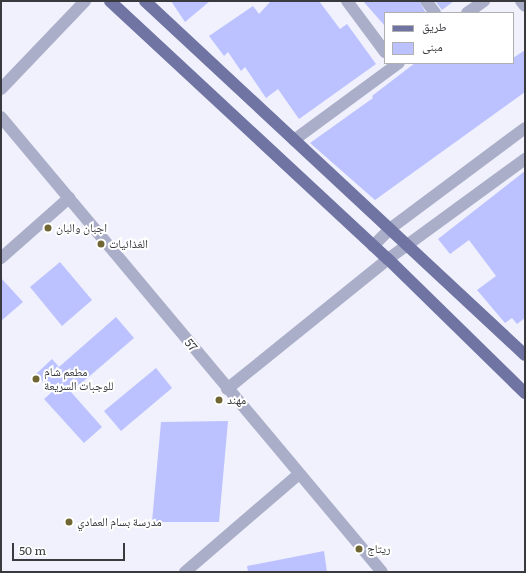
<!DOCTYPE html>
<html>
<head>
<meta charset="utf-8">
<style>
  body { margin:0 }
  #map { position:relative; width:526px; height:573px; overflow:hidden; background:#f0f1fc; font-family:Literata,"Noto Naskh Arabic",serif }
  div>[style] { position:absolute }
  .building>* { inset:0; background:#bbc2ff }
  .minor>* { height:12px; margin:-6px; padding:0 6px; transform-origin:6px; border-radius:6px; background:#aaaec9 }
  .major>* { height:12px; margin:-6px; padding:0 6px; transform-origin:6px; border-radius:6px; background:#7074a3 }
  .dots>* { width:11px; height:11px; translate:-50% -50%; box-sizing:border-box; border:2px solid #fff; border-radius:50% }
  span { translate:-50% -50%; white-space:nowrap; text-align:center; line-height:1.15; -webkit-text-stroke:4px #fff; paint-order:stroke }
  .poi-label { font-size:12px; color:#393a3e }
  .left { translate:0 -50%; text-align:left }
  .street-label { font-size:12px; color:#393a3e }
  .frame { position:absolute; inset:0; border:2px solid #393a3e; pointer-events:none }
  .legend { position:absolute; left:384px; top:12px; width:130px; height:52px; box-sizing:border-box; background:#fff; border:1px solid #b0b0b2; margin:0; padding:5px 7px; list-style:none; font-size:12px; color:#393a3e }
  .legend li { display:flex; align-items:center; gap:8px; height:20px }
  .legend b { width:20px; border:1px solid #b0b0b2 }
  .scale { position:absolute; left:12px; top:543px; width:113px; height:18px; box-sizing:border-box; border:2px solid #393a3e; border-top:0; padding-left:5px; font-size:12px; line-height:14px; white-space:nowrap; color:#393a3e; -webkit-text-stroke:3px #fff; paint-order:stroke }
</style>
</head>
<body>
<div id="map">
  <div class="building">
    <i style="clip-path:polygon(171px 1px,210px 1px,185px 22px)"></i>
    <i style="clip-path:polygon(271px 1px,319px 1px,340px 29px,347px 24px,376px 64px,299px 119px,278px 89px,266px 98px,245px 67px,241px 71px,228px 52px,224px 56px,209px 36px,253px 6px,259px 14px)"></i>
    <i style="clip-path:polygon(363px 1px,419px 1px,426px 13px,385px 13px,385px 26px)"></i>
    <i style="clip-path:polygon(435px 1px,454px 1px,442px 10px)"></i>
    <i style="clip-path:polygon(525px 50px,525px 92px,375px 200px,310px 143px,373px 98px,372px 96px,415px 63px,513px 63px,513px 58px)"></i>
    <i style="clip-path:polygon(525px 171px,525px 318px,517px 324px,512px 318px,505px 323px,477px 290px,496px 276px,469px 240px,450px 254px,438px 239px)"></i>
    <i style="clip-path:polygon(60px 262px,92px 300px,62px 326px,30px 287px)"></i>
    <i style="clip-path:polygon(1px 278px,23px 302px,1px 321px)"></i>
    <i style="clip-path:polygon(116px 317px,134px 338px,71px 392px,102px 427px,84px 443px,44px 399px,52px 392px,36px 374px,52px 359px,59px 367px)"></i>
    <i style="clip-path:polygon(156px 368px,172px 388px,121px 431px,104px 411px)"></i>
    <i style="clip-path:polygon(228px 421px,219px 522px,152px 522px,161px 422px)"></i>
    <i style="clip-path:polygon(324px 551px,327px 572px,248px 572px,247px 566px)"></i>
  </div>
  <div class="minor">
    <i style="left:347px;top:1px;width:64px;rotate:53.3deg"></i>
    <i style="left:426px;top:1px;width:15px;rotate:53deg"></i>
    <i style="left:521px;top:1px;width:6px;rotate:51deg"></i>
    <i style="left:467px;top:13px;width:21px;rotate:-35deg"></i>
    <i style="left:1px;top:89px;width:122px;rotate:-46.3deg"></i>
    <i style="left:1px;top:117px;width:593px;rotate:50.06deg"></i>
    <i style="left:294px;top:140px;width:130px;rotate:-36.3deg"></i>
    <i style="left:373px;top:246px;width:25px;rotate:-45deg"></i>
    <i style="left:391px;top:228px;width:167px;rotate:-36.7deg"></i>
    <i style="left:1px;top:258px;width:91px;rotate:-41.4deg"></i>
    <i style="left:227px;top:389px;width:207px;rotate:-38.9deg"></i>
    <i style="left:388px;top:259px;width:170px;rotate:-36.1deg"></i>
    <i style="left:185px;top:572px;width:150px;rotate:-40.7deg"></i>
  </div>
  <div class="major">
    <i style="left:110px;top:1px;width:379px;rotate:42.9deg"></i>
    <i style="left:388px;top:259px;width:192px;rotate:44.4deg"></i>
    <i style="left:145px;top:1px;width:519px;rotate:42.97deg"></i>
  </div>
  <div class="dots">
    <i style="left:48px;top:228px;background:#6f6633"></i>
    <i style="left:101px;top:244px;background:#6f6633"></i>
    <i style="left:36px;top:379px;background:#6f6633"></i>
    <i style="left:219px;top:400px;background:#6f6633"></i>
    <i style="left:69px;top:522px;background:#6f6633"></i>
    <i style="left:359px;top:549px;background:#6f6633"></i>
  </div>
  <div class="poi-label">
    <span class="left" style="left:56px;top:228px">اجبان والبان</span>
    <span class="left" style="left:109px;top:244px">الغذائيات</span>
    <span class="left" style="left:44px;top:379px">مطعم شام<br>للوجبات السريعة</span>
    <span class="left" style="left:227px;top:400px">مهند</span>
    <span class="left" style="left:77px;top:522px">مدرسة بسام العمادي</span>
    <span class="left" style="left:367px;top:549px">ريتاج</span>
  </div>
  <div class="street-label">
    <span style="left:191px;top:345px;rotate:50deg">57</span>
  </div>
  <div class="frame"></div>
  <ul class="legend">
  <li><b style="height:5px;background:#7074a3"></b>طريق</li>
  <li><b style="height:11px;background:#bbc2ff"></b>مبنى</li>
  </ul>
  <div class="scale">50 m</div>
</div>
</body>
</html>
